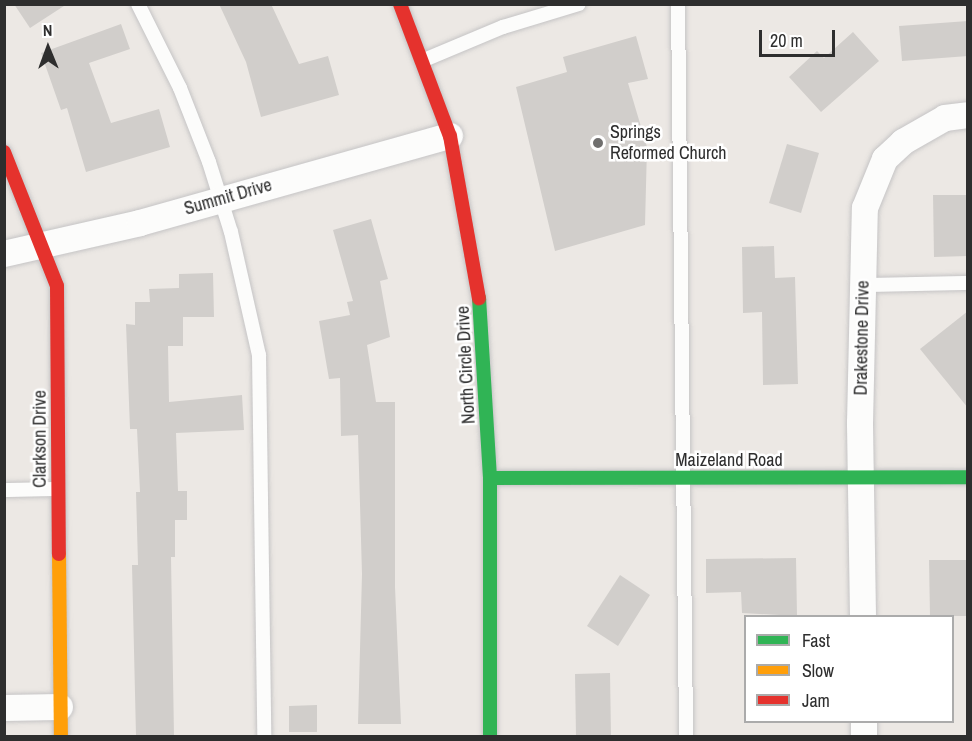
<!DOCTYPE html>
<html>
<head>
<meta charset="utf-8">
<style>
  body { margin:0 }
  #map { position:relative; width:972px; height:741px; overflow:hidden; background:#ece8e4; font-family:"Archivo Narrow",sans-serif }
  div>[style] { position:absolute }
  .building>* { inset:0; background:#d1cecb }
  .roads { filter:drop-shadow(0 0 2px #c5c4c5) drop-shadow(0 0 2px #c5c4c5) }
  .lane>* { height:14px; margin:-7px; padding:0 7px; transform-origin:7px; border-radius:7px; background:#fcfcfb }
  .street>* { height:26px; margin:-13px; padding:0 13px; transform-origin:13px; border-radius:13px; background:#fcfcfb }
  .fast>* { height:14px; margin:-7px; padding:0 7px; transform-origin:7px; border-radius:7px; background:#30b455 }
  .slow>* { height:14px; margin:-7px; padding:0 7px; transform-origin:7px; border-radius:7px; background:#ff9f0a }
  .jam>* { height:14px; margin:-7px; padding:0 7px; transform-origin:7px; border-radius:7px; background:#e5322d }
  .dots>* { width:16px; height:16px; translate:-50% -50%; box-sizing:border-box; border:3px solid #fff; border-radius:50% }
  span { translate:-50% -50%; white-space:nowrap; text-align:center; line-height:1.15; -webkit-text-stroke:5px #fff; paint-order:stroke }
  .poi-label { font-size:18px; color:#2e2e2e }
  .left { translate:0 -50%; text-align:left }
  .street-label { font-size:18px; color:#2e2e2e }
  .frame { position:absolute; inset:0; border:6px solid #2e2e2e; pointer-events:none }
  .legend { position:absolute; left:744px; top:615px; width:210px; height:108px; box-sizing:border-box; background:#fff; border:2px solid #ababab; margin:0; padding:8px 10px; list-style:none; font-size:18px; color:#2e2e2e }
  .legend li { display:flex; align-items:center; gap:12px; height:30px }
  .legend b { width:30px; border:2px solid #ababab }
  .north { position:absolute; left:18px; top:18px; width:60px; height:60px; -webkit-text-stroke:4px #fff; paint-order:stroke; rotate:359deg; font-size:16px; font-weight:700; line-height:24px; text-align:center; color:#2e2e2e }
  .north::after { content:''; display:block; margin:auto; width:21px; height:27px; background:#2e2e2e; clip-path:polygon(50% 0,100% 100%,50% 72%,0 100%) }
  .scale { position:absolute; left:759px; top:30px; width:76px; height:27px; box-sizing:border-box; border:3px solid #2e2e2e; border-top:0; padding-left:8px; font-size:18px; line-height:21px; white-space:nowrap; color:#2e2e2e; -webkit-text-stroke:4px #fff; paint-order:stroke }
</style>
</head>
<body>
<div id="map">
  <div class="building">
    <i style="clip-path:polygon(14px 4px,67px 4px,30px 28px)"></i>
    <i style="clip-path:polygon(219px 4px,271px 4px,299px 64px,328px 56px,339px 95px,261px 117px,246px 62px)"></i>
    <i style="clip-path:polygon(968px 21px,968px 56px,902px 61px,899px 26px)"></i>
    <i style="clip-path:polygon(121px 24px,130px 49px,89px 63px,111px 123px,159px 109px,170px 147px,86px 172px,67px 108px,61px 110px,41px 53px)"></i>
    <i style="clip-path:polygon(853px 32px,879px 61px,821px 112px,789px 77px,817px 51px,824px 58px)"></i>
    <i style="clip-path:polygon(636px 36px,648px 79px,628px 83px,647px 147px,645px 225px,555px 251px,516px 87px,567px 72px,563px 57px)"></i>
    <i style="clip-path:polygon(787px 144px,819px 153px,801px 213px,769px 203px)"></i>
    <i style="clip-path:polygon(933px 195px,968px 195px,968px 256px,934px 257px)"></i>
    <i style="clip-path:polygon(371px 219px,388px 279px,380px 281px,390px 337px,367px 345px,376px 402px,395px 402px,395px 587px,401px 724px,358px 724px,362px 574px,358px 435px,341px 436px,340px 378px,329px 379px,319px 321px,350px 315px,347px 302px,353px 301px,333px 230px)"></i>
    <i style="clip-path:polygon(774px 246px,775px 278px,795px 277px,798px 384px,763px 385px,762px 312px,743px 313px,742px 247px)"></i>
    <i style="clip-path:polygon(213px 273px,214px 317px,183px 317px,183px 346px,168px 346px,169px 402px,242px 395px,244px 430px,176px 433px,178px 491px,187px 491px,187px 520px,175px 520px,175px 557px,171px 557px,174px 736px,136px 736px,132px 565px,138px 565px,136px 492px,140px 492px,137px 429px,130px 429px,126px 324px,135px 325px,135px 302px,150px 302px,149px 289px,179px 288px,179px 274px)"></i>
    <i style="clip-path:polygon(968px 311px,968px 408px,920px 349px)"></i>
    <i style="clip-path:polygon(796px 558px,797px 616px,742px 613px,741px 592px,706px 593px,706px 559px)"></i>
    <i style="clip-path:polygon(929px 560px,968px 560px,968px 616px,930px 616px)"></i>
    <i style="clip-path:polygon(620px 575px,650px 595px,618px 646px,587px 626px)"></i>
    <i style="clip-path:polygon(610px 673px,611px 736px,576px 736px,575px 674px)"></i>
    <i style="clip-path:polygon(317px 705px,317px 732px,289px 732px,289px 706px)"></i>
  </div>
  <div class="roads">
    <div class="lane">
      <i style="left:138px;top:4px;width:94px;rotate:63.4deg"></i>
      <i style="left:180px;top:88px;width:79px;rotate:68.6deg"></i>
      <i style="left:209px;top:162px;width:73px;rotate:72.6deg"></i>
      <i style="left:231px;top:232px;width:126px;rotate:77.2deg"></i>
      <i style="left:259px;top:355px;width:381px;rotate:89.2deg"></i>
      <i style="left:678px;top:4px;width:732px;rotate:89.37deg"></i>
      <i style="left:424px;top:60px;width:86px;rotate:-22.7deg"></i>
      <i style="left:503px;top:27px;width:79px;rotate:-16.8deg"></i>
      <i style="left:864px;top:285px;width:104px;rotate:-1.1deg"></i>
      <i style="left:4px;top:490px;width:54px;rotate:-1.1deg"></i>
    </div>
    <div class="street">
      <i style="left:4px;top:254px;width:139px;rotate:-12.8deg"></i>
      <i style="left:140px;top:223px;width:322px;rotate:-15.7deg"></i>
      <i style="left:863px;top:616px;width:193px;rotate:-90.9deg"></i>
      <i style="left:860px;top:423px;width:215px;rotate:-88.7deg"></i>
      <i style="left:865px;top:208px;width:53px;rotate:-67.8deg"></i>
      <i style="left:885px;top:159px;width:25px;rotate:-43deg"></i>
      <i style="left:903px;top:142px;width:48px;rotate:-29.7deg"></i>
      <i style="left:945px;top:118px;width:23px;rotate:-7deg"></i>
      <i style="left:4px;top:708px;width:56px;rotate:-1deg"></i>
      <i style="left:864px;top:722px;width:14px;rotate:90deg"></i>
    </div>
    <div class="fast">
      <i style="left:479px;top:298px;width:180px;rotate:86.5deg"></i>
      <i style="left:490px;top:478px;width:258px;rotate:90deg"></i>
      <i style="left:490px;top:478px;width:478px;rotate:-0.1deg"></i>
    </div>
    <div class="slow">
      <i style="left:59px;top:554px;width:182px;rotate:89.4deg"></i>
    </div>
    <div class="jam">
      <i style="left:400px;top:4px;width:141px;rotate:69.3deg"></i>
      <i style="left:450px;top:136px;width:165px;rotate:79.9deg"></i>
      <i style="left:4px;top:152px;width:144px;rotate:68.4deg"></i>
      <i style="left:57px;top:286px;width:268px;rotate:89.6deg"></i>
    </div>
  </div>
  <div class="dots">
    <i style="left:598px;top:143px;background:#706f6e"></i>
  </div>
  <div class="poi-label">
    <span class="left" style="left:610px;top:143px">Springs<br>Reformed Church</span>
  </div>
  <div class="street-label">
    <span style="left:228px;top:197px;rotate:-16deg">Summit Drive</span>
    <span style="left:862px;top:338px;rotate:-89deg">Drakestone Drive</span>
    <span style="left:466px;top:365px;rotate:-93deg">North Circle Drive</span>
    <span style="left:40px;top:439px;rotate:-90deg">Clarkson Drive</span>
    <span style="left:729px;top:460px">Maizeland Road</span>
  </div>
  <div class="frame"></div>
  <ul class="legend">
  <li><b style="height:8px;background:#30b455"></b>Fast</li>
  <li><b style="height:8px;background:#ff9f0a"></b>Slow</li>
  <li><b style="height:8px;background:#e5322d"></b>Jam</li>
  </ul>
  <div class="north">N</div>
  <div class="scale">20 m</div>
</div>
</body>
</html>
